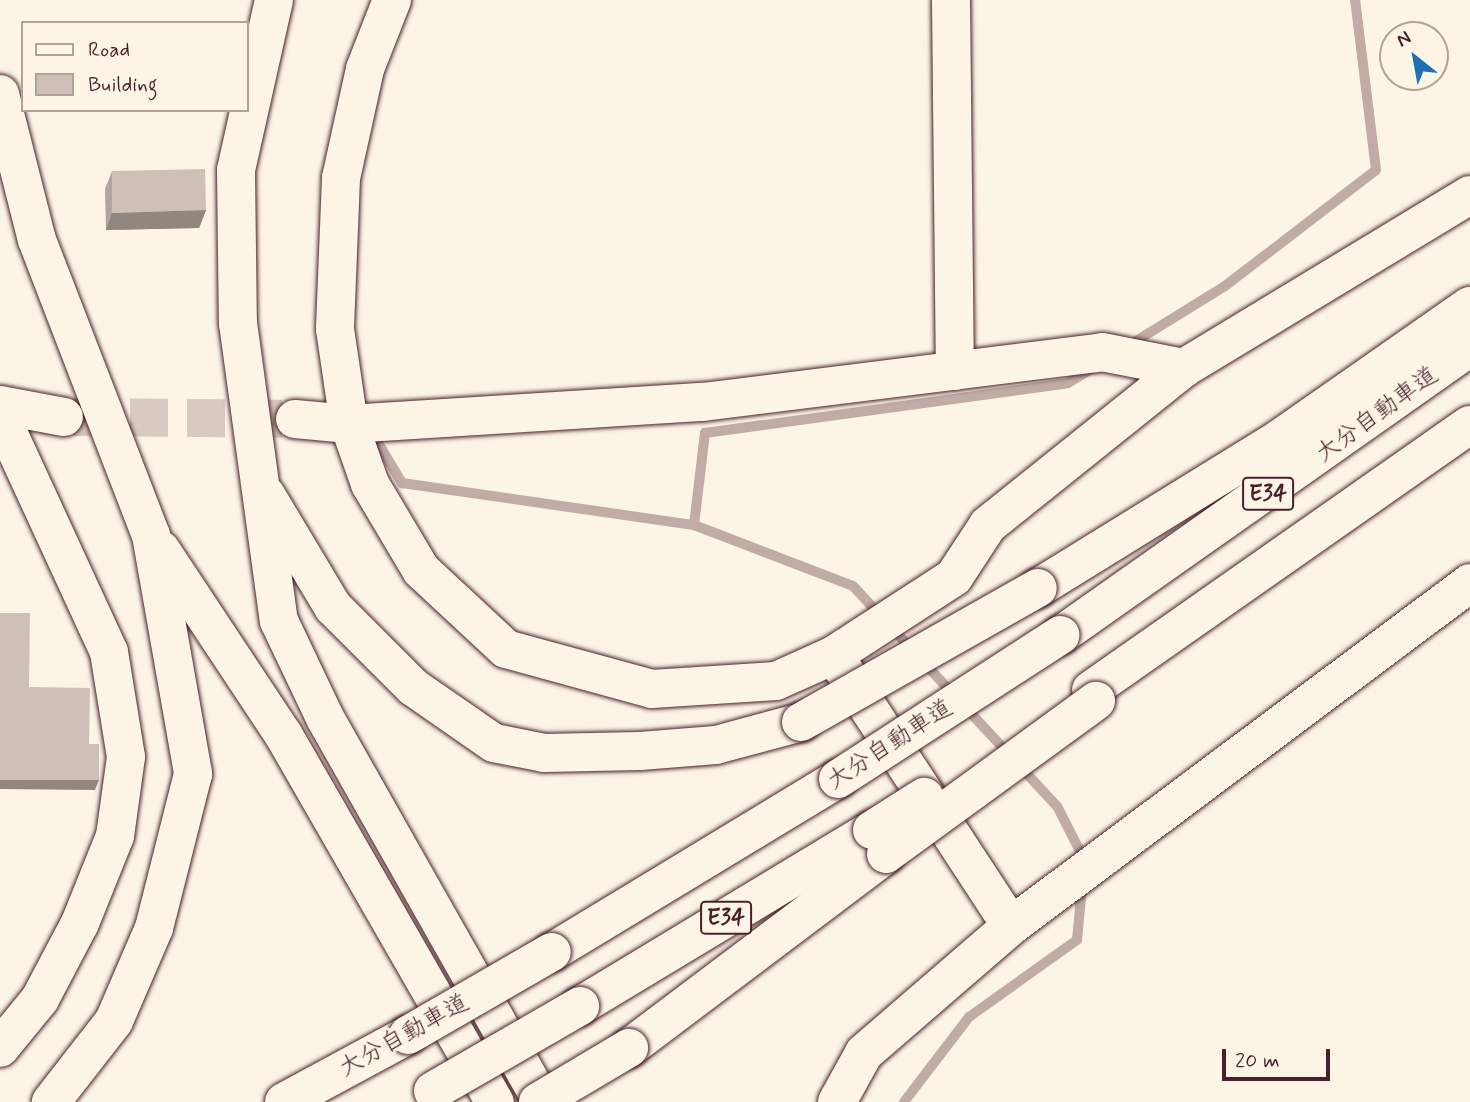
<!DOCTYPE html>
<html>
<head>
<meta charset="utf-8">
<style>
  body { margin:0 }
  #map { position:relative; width:1470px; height:1102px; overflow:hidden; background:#fcf5e5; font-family:Mynerve,"Klee One",sans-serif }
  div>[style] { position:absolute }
  .stream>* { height:10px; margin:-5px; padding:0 5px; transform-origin:5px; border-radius:5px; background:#c0aca5 }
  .minor-tunnel>* { height:38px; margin-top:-19px; transform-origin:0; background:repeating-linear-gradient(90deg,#d8cac0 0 38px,transparent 0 57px) }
  .roads { filter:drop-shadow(0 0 2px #4a1f2b) drop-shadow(0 0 2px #4a1f2b) }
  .minor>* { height:38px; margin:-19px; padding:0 19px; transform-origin:19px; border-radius:19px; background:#fcf5e5 }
  .highway>* { height:38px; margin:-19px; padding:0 19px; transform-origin:19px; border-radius:19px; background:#fcf5e5 }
  .bridges { filter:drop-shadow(0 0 2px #4a1f2b) drop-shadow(0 0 2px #4a1f2b) }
  .highway-bridge>* { height:38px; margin:-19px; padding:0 19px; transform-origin:19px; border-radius:19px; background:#fcf5e5 }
  .wall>* { inset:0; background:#b2a59d }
  .shaded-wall>* { inset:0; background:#918680 }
  .building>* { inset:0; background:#cfc0b7 }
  span { translate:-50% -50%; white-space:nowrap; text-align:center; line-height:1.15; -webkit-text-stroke:6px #fcf5e5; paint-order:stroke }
  .shield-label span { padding:2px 5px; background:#fcf5e5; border:2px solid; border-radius:5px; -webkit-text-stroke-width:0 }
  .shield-label { font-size:23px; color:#4a1f2b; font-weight:700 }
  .street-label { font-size:24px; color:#4a1f2b }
  .legend { position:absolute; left:21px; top:21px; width:228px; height:91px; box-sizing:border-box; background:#fcf5e5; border:2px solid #b59f9b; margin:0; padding:9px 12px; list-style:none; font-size:21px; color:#4a1f2b }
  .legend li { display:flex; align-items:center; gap:14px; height:35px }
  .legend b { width:35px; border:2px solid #b59f9b }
  .north { position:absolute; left:1379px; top:21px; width:70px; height:70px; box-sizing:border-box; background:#fcf5e5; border:2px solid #b59f9b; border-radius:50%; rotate:329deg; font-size:19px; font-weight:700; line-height:28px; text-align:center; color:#4a1f2b }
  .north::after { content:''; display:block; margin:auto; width:24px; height:32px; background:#1f6fb2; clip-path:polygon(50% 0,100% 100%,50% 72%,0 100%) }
  .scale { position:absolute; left:1222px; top:1049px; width:108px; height:32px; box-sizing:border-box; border:4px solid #4a1f2b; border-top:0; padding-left:9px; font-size:21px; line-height:24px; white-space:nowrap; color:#4a1f2b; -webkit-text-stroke:5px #fcf5e5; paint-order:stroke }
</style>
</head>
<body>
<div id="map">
  <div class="stream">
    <i style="left:1128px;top:346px;width:114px;rotate:-31.7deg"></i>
    <i style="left:1225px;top:286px;width:190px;rotate:-37.5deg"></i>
    <i style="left:1376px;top:170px;width:171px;rotate:-97deg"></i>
    <i style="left:371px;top:431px;width:61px;rotate:59.2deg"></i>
    <i style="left:402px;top:483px;width:295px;rotate:8.2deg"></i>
    <i style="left:694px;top:525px;width:170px;rotate:21deg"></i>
    <i style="left:853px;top:586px;width:300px;rotate:47.2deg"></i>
    <i style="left:1057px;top:806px;width:59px;rotate:63deg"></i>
    <i style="left:694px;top:525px;width:93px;rotate:-83.2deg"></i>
    <i style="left:705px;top:433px;width:366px;rotate:-7.8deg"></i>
    <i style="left:1068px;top:383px;width:29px;rotate:-31deg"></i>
    <i style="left:904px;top:1102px;width:107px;rotate:-52.6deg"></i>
    <i style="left:969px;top:1017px;width:133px;rotate:-35.5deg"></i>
    <i style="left:1077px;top:940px;width:54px;rotate:-84.7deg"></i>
  </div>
  <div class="minor-tunnel">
    <i style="left:73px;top:417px;width:222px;rotate:0.5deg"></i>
  </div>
  <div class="roads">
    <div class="minor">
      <i style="left:392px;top:0;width:74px;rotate:111.4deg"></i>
      <i style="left:365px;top:69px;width:112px;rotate:102.4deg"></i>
      <i style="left:341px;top:178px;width:151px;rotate:92.3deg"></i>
      <i style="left:335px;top:329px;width:96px;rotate:81.6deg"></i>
      <i style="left:349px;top:424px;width:64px;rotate:70.7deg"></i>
      <i style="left:370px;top:484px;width:100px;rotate:59.3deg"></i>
      <i style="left:421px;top:570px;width:116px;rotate:42.9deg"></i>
      <i style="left:506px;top:649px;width:151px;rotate:15.3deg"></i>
      <i style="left:652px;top:689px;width:124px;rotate:-3.7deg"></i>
      <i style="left:776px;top:681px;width:64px;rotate:-24.1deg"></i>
      <i style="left:834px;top:655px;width:143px;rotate:-33deg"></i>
      <i style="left:954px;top:577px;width:62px;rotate:-56.8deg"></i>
      <i style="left:988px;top:525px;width:251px;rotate:-38.7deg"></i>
      <i style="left:1184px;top:368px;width:334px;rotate:-31.2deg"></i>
      <i style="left:951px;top:0;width:371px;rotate:89.4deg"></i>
      <i style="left:0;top:405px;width:65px;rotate:10.6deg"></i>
      <i style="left:0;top:415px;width:261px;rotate:65.3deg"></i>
      <i style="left:109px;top:652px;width:106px;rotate:80.8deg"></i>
      <i style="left:126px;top:757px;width:80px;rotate:97.9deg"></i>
      <i style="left:115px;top:836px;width:94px;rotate:111.9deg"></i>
      <i style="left:80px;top:923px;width:86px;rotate:117.8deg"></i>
      <i style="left:40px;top:999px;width:63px;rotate:129.2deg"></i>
      <i style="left:295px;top:419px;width:54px;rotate:5.3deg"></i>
      <i style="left:349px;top:424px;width:355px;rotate:-3.6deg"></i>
      <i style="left:703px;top:402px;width:402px;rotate:-7.1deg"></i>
      <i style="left:1102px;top:352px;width:84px;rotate:11deg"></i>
      <i style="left:839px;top:663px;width:314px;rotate:56.8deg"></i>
      <i style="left:837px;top:1102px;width:56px;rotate:-61.1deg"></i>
      <i style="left:864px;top:1053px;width:194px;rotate:-40.8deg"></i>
      <i style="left:1011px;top:926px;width:573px;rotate:-36.77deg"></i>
    </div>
    <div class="highway">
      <i style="left:274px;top:0;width:174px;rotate:102.6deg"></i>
      <i style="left:236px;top:170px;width:153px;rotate:89.3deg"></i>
      <i style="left:238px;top:323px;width:301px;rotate:82.2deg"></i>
      <i style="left:279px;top:621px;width:107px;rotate:64.6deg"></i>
      <i style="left:325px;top:718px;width:441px;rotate:60.5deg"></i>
      <i style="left:0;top:94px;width:151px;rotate:75.8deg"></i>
      <i style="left:37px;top:240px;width:316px;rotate:68.9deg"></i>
      <i style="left:151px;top:535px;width:243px;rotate:80deg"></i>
      <i style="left:193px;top:774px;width:159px;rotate:104.2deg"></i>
      <i style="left:154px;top:928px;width:101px;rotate:113.3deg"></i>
      <i style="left:114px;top:1021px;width:103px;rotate:127.9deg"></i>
      <i style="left:266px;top:495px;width:131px;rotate:59.1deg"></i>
      <i style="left:333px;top:607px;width:113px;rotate:45deg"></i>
      <i style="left:413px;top:687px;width:98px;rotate:34.7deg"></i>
      <i style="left:494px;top:743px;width:51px;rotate:11.3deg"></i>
      <i style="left:544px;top:753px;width:96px;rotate:-1.2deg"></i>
      <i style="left:640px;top:751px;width:76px;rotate:-4.5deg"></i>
      <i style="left:716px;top:745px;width:88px;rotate:-15.1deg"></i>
      <i style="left:161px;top:550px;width:221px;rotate:56.5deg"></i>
      <i style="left:283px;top:734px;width:425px;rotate:60.1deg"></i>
      <i style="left:1038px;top:588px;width:283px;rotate:-31.7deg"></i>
      <i style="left:1279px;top:439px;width:233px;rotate:-34.9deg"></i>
      <i style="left:1061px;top:635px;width:500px;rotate:-35.15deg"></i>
      <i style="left:1091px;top:690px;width:462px;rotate:-35deg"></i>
      <i style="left:552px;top:952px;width:334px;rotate:-31.2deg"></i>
      <i style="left:580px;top:1006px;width:341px;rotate:-31.1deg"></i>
      <i style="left:629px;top:1048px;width:322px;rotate:-37deg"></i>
      <i style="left:284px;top:1102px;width:141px;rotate:-28.4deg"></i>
    </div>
  </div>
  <div class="bridges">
    <div class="highway-bridge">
      <i style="left:801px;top:722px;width:272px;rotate:-29.5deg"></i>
      <i style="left:838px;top:779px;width:265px;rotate:-32.9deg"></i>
      <i style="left:872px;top:830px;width:62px;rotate:-32.4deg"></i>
      <i style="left:886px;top:854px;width:260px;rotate:-36.1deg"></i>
      <i style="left:408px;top:1035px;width:166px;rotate:-30deg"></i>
      <i style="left:433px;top:1091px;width:170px;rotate:-30deg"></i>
      <i style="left:538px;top:1102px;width:106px;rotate:-30.7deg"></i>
    </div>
  </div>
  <div class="wall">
    <i style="clip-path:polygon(112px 171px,206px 210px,199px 228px,106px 230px,105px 189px)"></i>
  </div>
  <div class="shaded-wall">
    <i style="clip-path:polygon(206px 210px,199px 228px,106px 230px,112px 213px)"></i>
    <i style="clip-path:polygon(0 780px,99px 780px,95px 790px,0 789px)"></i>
  </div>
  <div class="building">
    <i style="clip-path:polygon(205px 169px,206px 210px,112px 213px,112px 171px)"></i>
    <i style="clip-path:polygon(0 613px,30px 613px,29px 687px,90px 688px,89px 744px,99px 744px,99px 780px,0 780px)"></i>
  </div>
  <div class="shield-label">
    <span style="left:1268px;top:494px">E34</span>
    <span style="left:726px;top:918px">E34</span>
  </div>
  <div class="street-label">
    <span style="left:1377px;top:415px;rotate:-36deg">大分自動車道</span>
    <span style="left:890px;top:745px;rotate:-33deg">大分自動車道</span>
    <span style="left:404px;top:1036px;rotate:-29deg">大分自動車道</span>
  </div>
  <ul class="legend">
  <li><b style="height:9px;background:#fcf5e5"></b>Road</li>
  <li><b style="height:19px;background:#cfc0b7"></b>Building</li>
  </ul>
  <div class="north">N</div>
  <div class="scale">20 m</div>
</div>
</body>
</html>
